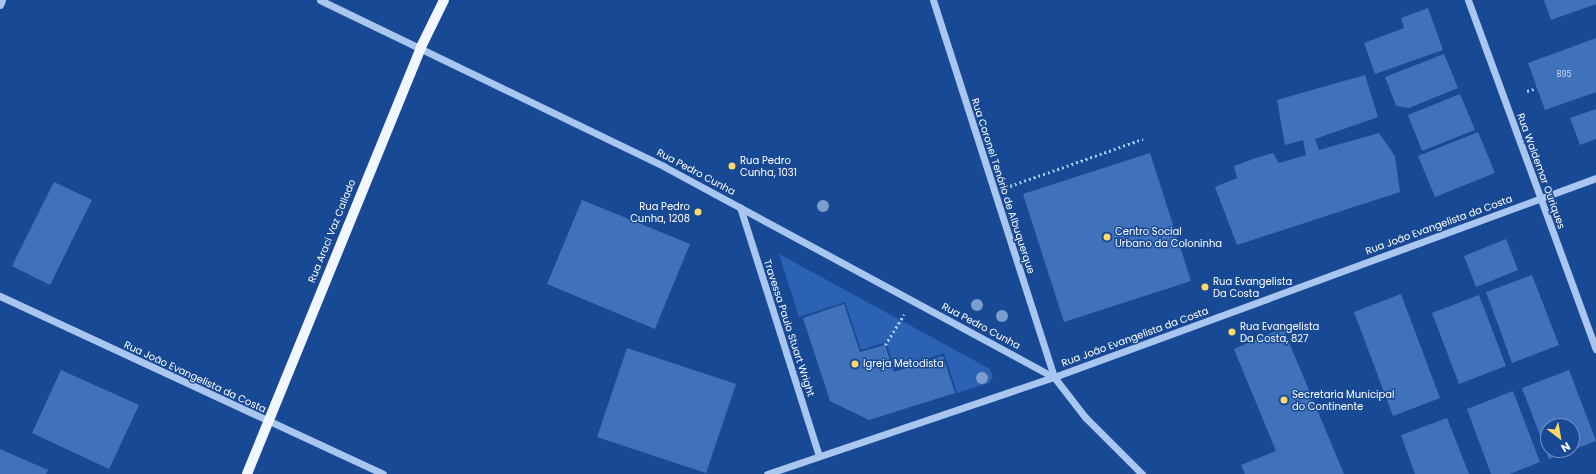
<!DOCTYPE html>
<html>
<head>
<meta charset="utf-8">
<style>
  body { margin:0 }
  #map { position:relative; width:1596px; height:474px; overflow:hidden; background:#184994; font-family:Poppins,sans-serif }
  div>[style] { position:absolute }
  .green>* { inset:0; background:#2b62b3 }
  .building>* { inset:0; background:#4072bc }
  .path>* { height:2.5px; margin-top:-1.25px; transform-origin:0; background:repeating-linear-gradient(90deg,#a9c6f0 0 2px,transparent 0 5px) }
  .minor>* { height:7px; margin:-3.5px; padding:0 3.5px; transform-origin:3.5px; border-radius:3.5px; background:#a9c6f0 }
  .major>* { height:10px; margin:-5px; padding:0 5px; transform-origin:5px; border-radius:5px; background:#f2f7ff }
  .trees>* { width:12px; height:12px; margin:-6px; border-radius:50%; background:#7d9dcd }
  .dots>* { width:11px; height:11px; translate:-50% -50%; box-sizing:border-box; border:2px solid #184994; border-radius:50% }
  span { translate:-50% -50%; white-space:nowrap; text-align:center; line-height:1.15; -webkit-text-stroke:3px #184994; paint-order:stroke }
  .number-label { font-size:8px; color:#cfdcee }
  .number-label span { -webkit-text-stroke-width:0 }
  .poi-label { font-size:10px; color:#fff }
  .left { translate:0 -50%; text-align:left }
  .right { translate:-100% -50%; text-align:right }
  .street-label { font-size:10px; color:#fff }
  .north { position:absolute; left:1540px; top:418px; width:40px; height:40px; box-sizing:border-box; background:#184994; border:1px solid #7492bf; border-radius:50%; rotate:149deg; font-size:11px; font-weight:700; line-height:16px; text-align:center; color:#fff }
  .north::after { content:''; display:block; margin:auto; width:14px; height:18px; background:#ffda68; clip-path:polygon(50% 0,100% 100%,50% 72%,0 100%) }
</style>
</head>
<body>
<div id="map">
  <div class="green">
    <i style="clip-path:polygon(779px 254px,990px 369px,993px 377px,989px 383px,957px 393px,944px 353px,895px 369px,886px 342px,861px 350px,845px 302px,799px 317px)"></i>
  </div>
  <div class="building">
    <i style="clip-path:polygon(1544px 0,1596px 0,1596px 4px,1551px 20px)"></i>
    <i style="clip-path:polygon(1428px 8px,1443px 50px,1375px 74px,1364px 43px,1404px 28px,1401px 18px)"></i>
    <i style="clip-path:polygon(1596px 38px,1596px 92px,1545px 110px,1528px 63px)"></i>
    <i style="clip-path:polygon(1444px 54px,1458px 88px,1409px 108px,1396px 106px,1385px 77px)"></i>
    <i style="clip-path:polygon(1365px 75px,1378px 117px,1315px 139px,1319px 150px,1379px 133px,1395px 156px,1400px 192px,1237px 245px,1215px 187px,1237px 178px,1234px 166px,1256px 158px,1273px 153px,1279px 163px,1306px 155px,1303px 140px,1285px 145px,1277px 100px)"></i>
    <i style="clip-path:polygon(1460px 94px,1475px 130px,1422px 151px,1408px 115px)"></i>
    <i style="clip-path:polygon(1596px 109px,1596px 139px,1580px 145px,1570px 118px)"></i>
    <i style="clip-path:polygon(1478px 132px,1495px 173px,1435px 197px,1418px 156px)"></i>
    <i style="clip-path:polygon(1150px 153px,1191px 281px,1064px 322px,1023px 194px)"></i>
    <i style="clip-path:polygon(54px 182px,92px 200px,50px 285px,12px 266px)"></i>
    <i style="clip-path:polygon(582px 200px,690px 244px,655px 329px,547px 284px)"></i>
    <i style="clip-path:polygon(1506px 239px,1518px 270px,1476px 287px,1464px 256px)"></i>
    <i style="clip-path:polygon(1532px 275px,1559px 345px,1512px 363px,1486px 292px)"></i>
    <i style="clip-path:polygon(1401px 294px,1440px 398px,1393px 416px,1354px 312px)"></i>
    <i style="clip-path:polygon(1479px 295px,1506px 366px,1459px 384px,1432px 313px)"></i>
    <i style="clip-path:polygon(844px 304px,860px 352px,885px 345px,894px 372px,943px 356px,955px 393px,869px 420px,830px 401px,803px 318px)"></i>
    <i style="clip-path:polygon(1283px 328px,1344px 474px,1245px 474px,1241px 465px,1276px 451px,1234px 349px)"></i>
    <i style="clip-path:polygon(627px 348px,736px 384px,706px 473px,597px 437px)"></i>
    <i style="clip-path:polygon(61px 370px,139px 405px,109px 469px,32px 433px)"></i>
    <i style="clip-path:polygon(evenodd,1569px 370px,1596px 441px,1549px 459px,1522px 388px,1569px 370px,1548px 426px,1572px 426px,1572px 450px,1548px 450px,1548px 426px)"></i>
    <i style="clip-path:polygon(1513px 391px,1540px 462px,1510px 474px,1491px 474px,1467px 409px)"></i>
    <i style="clip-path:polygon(1447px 418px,1469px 474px,1415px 474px,1401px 435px)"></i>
    <i style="clip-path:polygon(0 449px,48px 470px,46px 474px,0 474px)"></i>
  </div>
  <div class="path">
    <i style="left:1527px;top:91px;width:10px;rotate:-17deg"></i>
    <i style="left:1010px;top:186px;width:141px;rotate:-19.5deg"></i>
    <i style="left:885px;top:345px;width:36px;rotate:-58deg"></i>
  </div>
  <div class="minor">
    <i style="left:320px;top:0;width:383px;rotate:25.8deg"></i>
    <i style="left:665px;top:167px;width:442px;rotate:28.4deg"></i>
    <i style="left:933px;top:0;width:396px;rotate:72.2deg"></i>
    <i style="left:1054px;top:377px;width:51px;rotate:52.2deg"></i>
    <i style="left:1085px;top:417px;width:81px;rotate:45deg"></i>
    <i style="left:1468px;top:0;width:372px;rotate:69.9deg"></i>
    <i style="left:0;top:5px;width:5px;rotate:-68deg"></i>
    <i style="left:740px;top:207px;width:261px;rotate:72.4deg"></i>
    <i style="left:0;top:296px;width:422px;rotate:24.9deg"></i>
    <i style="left:767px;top:474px;width:303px;rotate:-18.7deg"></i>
    <i style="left:1054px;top:377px;width:577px;rotate:-20.16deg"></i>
  </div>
  <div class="major">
    <i style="left:247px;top:474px;width:461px;rotate:-67.8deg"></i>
    <i style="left:421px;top:47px;width:52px;rotate:-63.9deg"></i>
  </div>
  <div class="trees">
    <i style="left:823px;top:206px"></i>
    <i style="left:977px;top:305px"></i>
    <i style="left:1002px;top:316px"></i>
    <i style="left:982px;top:378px"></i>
  </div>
  <div class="dots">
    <i style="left:732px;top:166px;background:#ffda68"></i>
    <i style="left:698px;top:212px;background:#ffda68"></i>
    <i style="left:1107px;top:237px;background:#ffda68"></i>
    <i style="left:1205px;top:287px;background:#ffda68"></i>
    <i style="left:1232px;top:332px;background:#ffda68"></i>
    <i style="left:855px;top:364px;background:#ffda68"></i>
    <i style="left:1284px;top:400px;background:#ffda68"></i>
  </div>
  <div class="number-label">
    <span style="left:1564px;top:75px">895</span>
  </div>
  <div class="poi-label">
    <span class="left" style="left:740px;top:166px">Rua Pedro<br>Cunha, 1031</span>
    <span class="right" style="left:690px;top:212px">Rua Pedro<br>Cunha, 1208</span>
    <span class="left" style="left:1115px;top:237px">Centro Social<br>Urbano da Coloninha</span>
    <span class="left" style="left:1213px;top:287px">Rua Evangelista<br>Da Costa</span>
    <span class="left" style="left:1240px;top:332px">Rua Evangelista<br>Da Costa, 827</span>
    <span class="left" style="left:863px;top:364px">Igreja Metodista</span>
    <span class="left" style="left:1292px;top:400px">Secretaria Municipal<br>do Continente</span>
  </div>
  <div class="street-label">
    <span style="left:1541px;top:171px;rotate:70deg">Rua Waldemar Ouriques</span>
    <span style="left:696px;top:172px;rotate:28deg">Rua Pedro Cunha</span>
    <span style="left:1003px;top:186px;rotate:72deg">Rua Coronel Tenório de Albuquerque</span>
    <span style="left:1439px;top:225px;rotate:-20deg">Rua João Evangelista da Costa</span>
    <span style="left:332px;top:231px;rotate:-68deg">Rua Araci Vaz Callado</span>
    <span style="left:981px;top:326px;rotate:28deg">Rua Pedro Cunha</span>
    <span style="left:789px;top:328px;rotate:72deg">Travessa Paulo Stuart Wright</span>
    <span style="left:1135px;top:337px;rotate:-20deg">Rua João Evangelista da Costa</span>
    <span style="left:195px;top:377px;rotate:25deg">Rua João Evangelista da Costa</span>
  </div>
  <div class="north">N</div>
</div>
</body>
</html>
